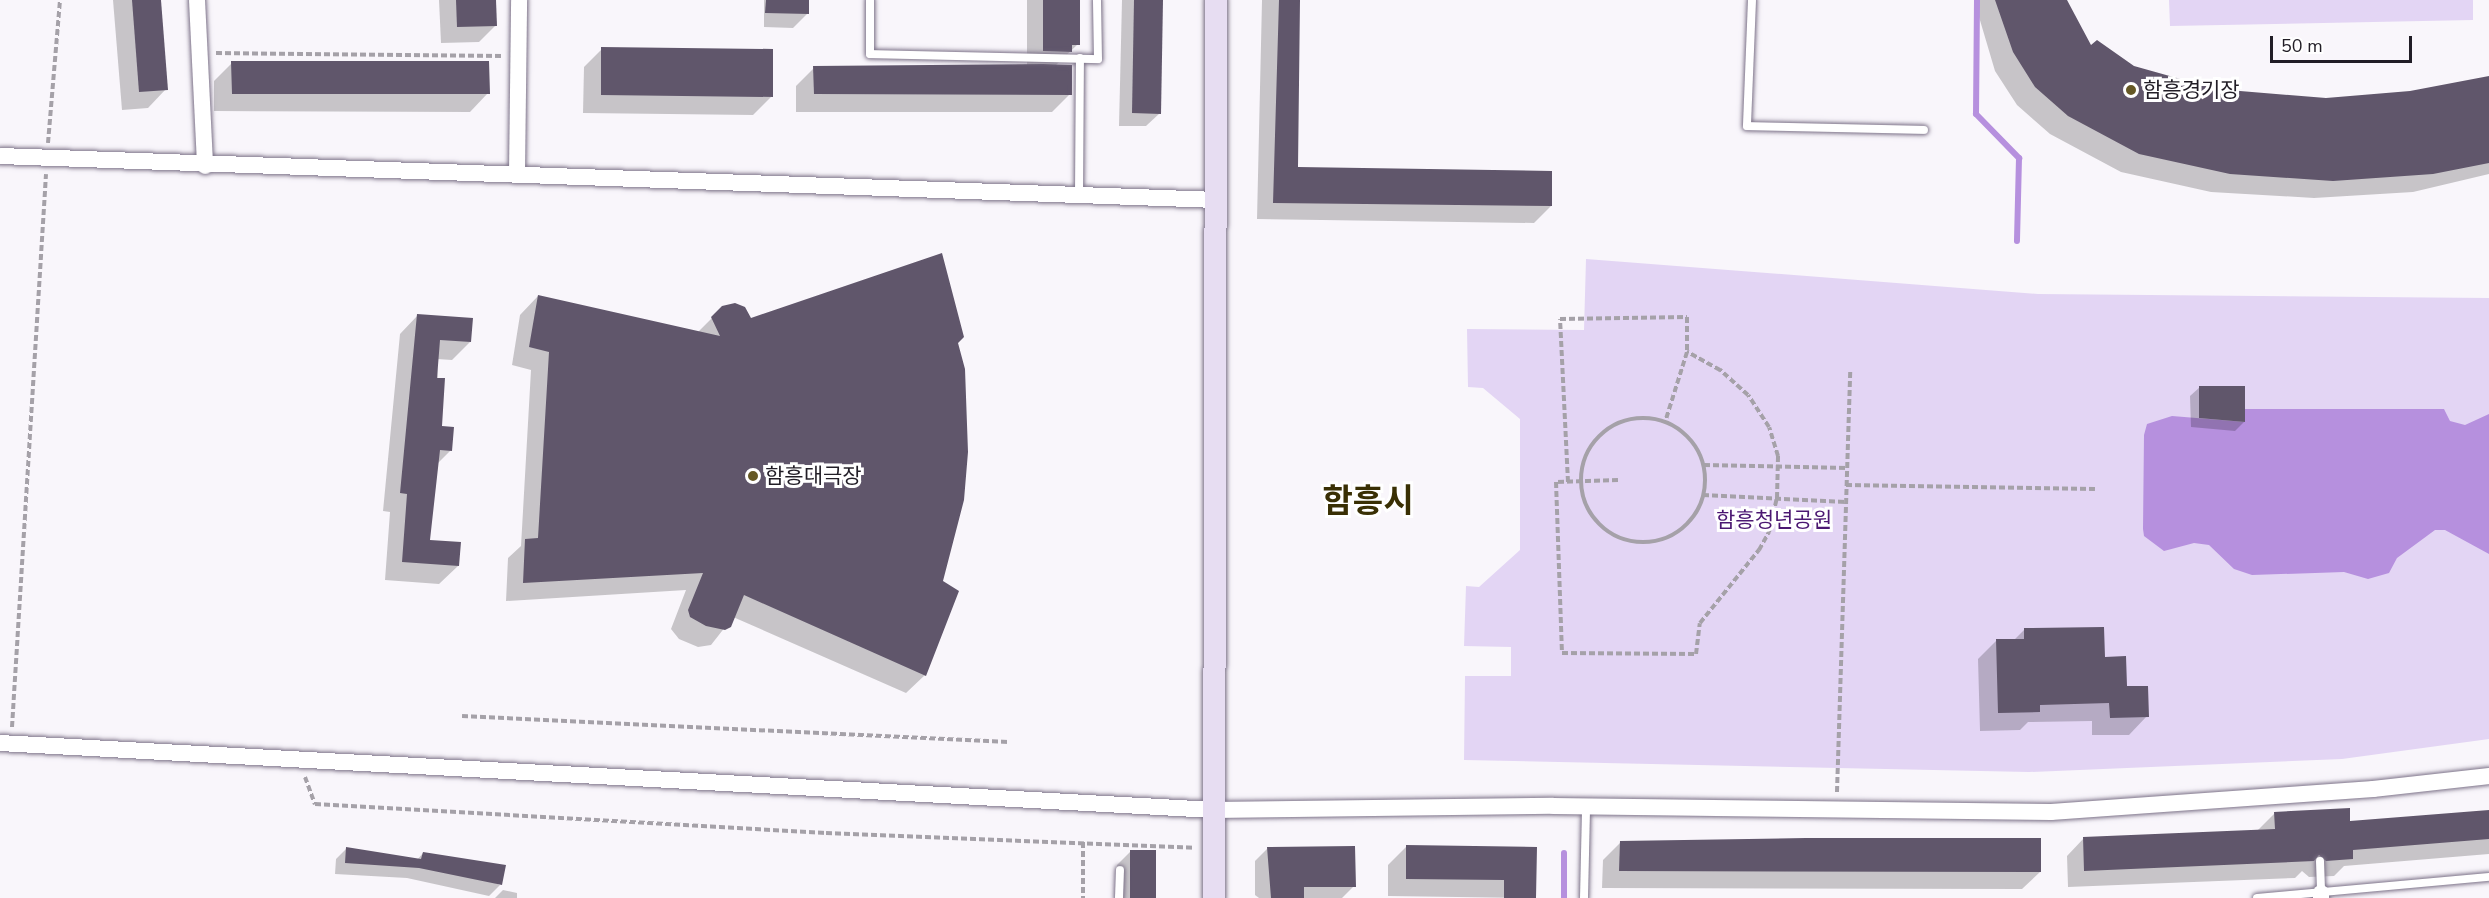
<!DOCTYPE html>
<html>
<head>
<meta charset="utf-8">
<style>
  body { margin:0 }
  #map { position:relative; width:2489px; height:898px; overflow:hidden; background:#f9f6fb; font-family:"Nunito Sans","Noto Sans KR",sans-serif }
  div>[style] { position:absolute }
  .green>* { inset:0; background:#e3d5f4 }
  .water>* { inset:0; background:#b690de }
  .shadow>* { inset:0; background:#0003 }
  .stream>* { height:6px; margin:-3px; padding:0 3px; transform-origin:3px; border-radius:3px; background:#b690de }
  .building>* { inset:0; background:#60566b }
  .path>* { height:4px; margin-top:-2px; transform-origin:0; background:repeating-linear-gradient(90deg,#a5a1a8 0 6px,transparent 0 9px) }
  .path>.ring { margin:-2px; padding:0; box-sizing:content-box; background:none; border:4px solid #a5a1a8; border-radius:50% }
  .roads { filter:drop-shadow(0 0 2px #7d7389) drop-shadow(0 0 2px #7d7389) }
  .lane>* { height:8px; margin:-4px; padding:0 4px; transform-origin:4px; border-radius:4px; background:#fff }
  .street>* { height:16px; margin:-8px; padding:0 8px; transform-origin:8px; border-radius:8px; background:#fff }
  .secondary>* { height:22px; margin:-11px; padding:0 11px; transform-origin:11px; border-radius:11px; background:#e7ddf2 }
  .dots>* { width:16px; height:16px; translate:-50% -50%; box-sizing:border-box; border:3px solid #fff; border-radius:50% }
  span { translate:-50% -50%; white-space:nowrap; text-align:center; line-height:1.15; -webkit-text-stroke:6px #fff; paint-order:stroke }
  .poi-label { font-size:21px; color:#211d26 }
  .left { translate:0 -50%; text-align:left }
  .park-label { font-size:21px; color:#4b1772 }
  .town-label { font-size:33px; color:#392f04; font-weight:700 }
  .scale { position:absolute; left:2270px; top:36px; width:142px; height:27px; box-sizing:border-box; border:3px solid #211d26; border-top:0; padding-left:8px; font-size:18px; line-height:21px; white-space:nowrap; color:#211d26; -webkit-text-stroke:4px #fff; paint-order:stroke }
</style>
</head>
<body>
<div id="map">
  <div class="green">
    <i style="clip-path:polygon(2169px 0,2473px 0,2473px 20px,2170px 26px)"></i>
    <i style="clip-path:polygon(1586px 259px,2038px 294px,2489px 298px,2489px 739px,2342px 759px,2029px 772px,1464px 760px,1465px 676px,1511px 676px,1511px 647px,1464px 646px,1466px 586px,1479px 587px,1520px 550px,1520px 419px,1483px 388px,1468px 387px,1467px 329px,1584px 330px)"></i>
  </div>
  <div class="water">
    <i style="clip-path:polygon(2245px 409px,2444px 409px,2450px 421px,2465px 425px,2489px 414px,2489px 554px,2445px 530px,2435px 530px,2397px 558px,2389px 573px,2368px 579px,2344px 572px,2252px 575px,2234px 569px,2209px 545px,2194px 543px,2164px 551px,2144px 536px,2143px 529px,2144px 435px,2147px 424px,2172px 416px,2245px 422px)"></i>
  </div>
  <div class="shadow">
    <i style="clip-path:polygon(113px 0,159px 0,166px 89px,148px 108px,122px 110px)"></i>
    <i style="clip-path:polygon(439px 0,495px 0,496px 25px,479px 42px,441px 43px)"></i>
    <i style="clip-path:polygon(764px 0,807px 0,807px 14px,793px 28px,764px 27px)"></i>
    <i style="clip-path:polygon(1027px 0,1079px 0,1078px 44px,1055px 66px,1070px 94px,1052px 112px,796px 112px,796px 86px,814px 68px,1027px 67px)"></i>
    <i style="clip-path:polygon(1122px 0,1160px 0,1160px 113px,1146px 126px,1119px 126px)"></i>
    <i style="clip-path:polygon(1262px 0,1299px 0,1296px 169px,1551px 206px,1534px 223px,1257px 219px)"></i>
    <i style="clip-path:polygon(1974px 0,2064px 0,2091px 47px,2154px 76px,2260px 97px,2326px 100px,2410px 92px,2489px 77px,2489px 174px,2413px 192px,2314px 198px,2211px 192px,2121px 172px,2050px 134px,2017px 105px,1995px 71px)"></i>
    <i style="clip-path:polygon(602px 49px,771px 97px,753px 115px,583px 113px,584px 67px)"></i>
    <i style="clip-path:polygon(232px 63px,488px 93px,470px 112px,214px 111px,214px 81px)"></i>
    <i style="clip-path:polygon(538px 296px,698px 332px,712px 318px,957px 343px,942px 582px,925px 675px,906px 693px,733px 617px,711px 645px,698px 647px,679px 639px,671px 629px,686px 590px,506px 601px,508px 558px,521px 546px,531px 370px,512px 365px,520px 315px)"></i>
    <i style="clip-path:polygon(418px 315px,470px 342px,452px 360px,437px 359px,440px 427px,451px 450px,438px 463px,429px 541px,458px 566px,439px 584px,385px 580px,390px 512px,383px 511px,400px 334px)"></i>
    <i style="clip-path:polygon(2200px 387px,2244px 422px,2235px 431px,2191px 427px,2190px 396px)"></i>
    <i style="clip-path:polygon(2024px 630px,2103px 658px,2147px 716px,2129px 735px,2092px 735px,2092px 721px,2028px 722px,2020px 730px,1980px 731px,1978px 659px,1996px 641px,2014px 640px)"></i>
    <i style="clip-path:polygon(2489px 811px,2489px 854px,2344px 866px,2334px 876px,2309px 877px,2302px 871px,2295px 878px,2068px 887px,2067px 856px,2084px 838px,2257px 831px,2275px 813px,2349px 823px)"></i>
    <i style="clip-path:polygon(1620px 843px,2040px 872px,2022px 889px,1602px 888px,1603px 860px)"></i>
    <i style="clip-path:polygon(1406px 847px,1535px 848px,1535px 898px,1388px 896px,1388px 865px)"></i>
    <i style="clip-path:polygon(347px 848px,417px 860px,423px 853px,500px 885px,489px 896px,407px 878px,335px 874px,336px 859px)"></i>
    <i style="clip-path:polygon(1268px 848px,1354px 886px,1342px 898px,1259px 898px,1255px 895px,1255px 861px)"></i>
    <i style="clip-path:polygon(1131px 851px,1154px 898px,1116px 898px,1117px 865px)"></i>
    <i style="clip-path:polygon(503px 890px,517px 893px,517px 898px,495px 898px)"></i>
  </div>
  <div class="stream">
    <i style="left:1977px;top:0;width:114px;rotate:90.5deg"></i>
    <i style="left:1976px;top:114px;width:62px;rotate:45.7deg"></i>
    <i style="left:2019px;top:158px;width:83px;rotate:91.4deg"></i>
    <i style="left:1564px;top:898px;width:45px;rotate:-90deg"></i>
  </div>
  <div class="building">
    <i style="clip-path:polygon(132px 0,161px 0,168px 90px,139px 92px)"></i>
    <i style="clip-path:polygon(456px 0,496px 0,497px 26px,457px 27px)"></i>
    <i style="clip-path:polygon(766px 0,809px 0,809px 14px,765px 13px)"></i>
    <i style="clip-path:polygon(1043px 0,1080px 0,1080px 45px,1072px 45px,1072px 52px,1043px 51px)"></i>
    <i style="clip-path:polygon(1134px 0,1163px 0,1161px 114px,1132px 113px)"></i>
    <i style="clip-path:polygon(1279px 0,1300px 0,1298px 167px,1552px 171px,1552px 206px,1273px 203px)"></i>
    <i style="clip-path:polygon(1995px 0,2067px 0,2091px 45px,2097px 40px,2134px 66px,2216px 89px,2326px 98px,2410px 91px,2489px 76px,2489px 163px,2433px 174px,2333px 181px,2230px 174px,2139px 154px,2068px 116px,2035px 87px,2013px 52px)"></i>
    <i style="clip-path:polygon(601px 47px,773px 49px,773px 97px,601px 95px)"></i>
    <i style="clip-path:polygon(231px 61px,489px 61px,490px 94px,232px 94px)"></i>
    <i style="clip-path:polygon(1043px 64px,1072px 65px,1072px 95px,814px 94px,813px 66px)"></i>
    <i style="clip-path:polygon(942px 253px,964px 337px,958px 343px,965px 369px,968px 452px,964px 500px,943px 581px,959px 591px,926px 676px,744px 595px,731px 627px,725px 630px,706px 626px,690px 617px,688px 610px,703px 573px,523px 583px,525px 539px,538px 538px,549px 352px,529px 347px,538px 295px,720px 336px,711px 317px,722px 306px,735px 303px,745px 307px,751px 318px)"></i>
    <i style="clip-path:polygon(417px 314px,473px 318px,471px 342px,440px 340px,437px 378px,445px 378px,442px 426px,454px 427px,452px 451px,440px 450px,430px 540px,461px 542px,459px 566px,402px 562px,407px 494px,400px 493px)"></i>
    <i style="clip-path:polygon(2199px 386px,2245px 386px,2245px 422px,2199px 418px)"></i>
    <i style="clip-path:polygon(2104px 627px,2105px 657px,2126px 656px,2127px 686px,2148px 686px,2149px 717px,2110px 718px,2109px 703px,2040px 705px,2040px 712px,1998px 713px,1996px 639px,2024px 639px,2024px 628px)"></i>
    <i style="clip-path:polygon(2350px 808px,2350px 821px,2489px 810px,2489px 839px,2353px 850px,2353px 859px,2326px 861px,2319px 855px,2314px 861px,2084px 871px,2083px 837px,2275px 829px,2274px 812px)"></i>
    <i style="clip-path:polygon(1806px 838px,2041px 838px,2041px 872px,1619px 871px,1620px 841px)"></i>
    <i style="clip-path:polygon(1406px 845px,1537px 847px,1536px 898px,1504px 898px,1504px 880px,1406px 879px)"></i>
    <i style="clip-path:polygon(1355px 846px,1356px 887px,1304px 887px,1304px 898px,1271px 898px,1267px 847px)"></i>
    <i style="clip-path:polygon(346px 847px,421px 859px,423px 852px,506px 865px,502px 885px,419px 868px,345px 863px)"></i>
    <i style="clip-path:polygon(1130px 850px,1156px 850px,1156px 898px,1130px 898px)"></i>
  </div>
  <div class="path">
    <i style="left:216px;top:53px;width:287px;rotate:0.6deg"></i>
    <i style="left:48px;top:143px;width:144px;rotate:-85.2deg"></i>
    <i class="ring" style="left:1581px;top:418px;width:120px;height:120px"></i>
    <i style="left:1704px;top:465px;width:143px;rotate:1.2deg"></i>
    <i style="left:1618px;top:480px;width:62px;rotate:178.2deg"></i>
    <i style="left:1556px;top:482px;width:171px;rotate:88deg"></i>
    <i style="left:1562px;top:653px;width:134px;rotate:0.4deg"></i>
    <i style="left:1696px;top:654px;width:31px;rotate:-83deg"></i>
    <i style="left:1700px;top:623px;width:94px;rotate:-51.1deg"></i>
    <i style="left:1759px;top:550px;width:21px;rotate:-61deg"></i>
    <i style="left:1769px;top:532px;width:35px;rotate:-77deg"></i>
    <i style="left:1777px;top:498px;width:42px;rotate:-88.6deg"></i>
    <i style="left:1778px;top:456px;width:30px;rotate:-107deg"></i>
    <i style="left:1769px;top:427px;width:38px;rotate:-123deg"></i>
    <i style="left:1748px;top:395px;width:38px;rotate:-138deg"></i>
    <i style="left:1720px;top:370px;width:38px;rotate:-151deg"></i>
    <i style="left:1687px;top:352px;width:73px;rotate:107.4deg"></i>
    <i style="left:1568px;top:482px;width:163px;rotate:-92.8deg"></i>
    <i style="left:1560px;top:319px;width:127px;rotate:-0.9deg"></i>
    <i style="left:1687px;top:317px;width:35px;rotate:90deg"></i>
    <i style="left:1846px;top:485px;width:249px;rotate:0.9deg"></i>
    <i style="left:1703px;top:495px;width:143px;rotate:2.8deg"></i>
    <i style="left:462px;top:716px;width:547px;rotate:2.73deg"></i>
    <i style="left:12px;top:727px;width:554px;rotate:-86.48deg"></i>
    <i style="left:305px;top:777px;width:29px;rotate:70deg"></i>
    <i style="left:315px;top:804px;width:512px;rotate:3.25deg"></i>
    <i style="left:826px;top:833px;width:369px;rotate:2.3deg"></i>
    <i style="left:1837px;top:792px;width:422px;rotate:-88.2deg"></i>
    <i style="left:1083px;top:842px;width:56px;rotate:90deg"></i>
  </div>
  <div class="roads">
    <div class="lane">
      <i style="left:870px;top:0;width:54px;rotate:90deg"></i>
      <i style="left:870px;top:54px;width:228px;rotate:1.3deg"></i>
      <i style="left:1098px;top:59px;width:59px;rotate:-91deg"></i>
      <i style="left:1752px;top:0;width:126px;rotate:92.3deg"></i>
      <i style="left:1747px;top:126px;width:177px;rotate:1.3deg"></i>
      <i style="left:1079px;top:194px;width:136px;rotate:-89.6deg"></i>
      <i style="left:2320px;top:861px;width:32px;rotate:88deg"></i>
      <i style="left:1119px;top:898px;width:28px;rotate:-88deg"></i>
      <i style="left:1584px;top:898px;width:91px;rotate:-88.7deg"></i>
      <i style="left:2257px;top:898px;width:233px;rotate:-5.2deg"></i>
    </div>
    <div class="street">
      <i style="left:197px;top:0;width:166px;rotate:87.2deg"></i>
      <i style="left:0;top:156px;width:1216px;rotate:2.07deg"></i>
      <i style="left:517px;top:173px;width:173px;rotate:-89.3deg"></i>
      <i style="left:0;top:743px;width:1215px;rotate:3.16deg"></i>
      <i style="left:1213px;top:810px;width:340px;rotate:-0.7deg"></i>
      <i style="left:1553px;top:806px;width:498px;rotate:0.7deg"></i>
      <i style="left:2051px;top:812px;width:323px;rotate:-4.1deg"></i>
      <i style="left:2373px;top:789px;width:117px;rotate:-6.4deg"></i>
      <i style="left:2321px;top:898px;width:5px;rotate:-90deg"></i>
    </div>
    <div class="secondary">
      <i style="left:1214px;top:898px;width:898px;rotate:-89.87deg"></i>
    </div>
  </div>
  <div class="dots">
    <i style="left:2131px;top:90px;background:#655825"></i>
    <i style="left:753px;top:476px;background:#655825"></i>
  </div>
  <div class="poi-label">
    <span class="left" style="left:2143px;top:90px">함흥경기장</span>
    <span class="left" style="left:765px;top:476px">함흥대극장</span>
  </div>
  <div class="park-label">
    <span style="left:1774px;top:520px">함흥청년공원</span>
  </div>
  <div class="town-label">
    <span style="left:1368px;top:502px">함흥시</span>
  </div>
  <div class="scale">50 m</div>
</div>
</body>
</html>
